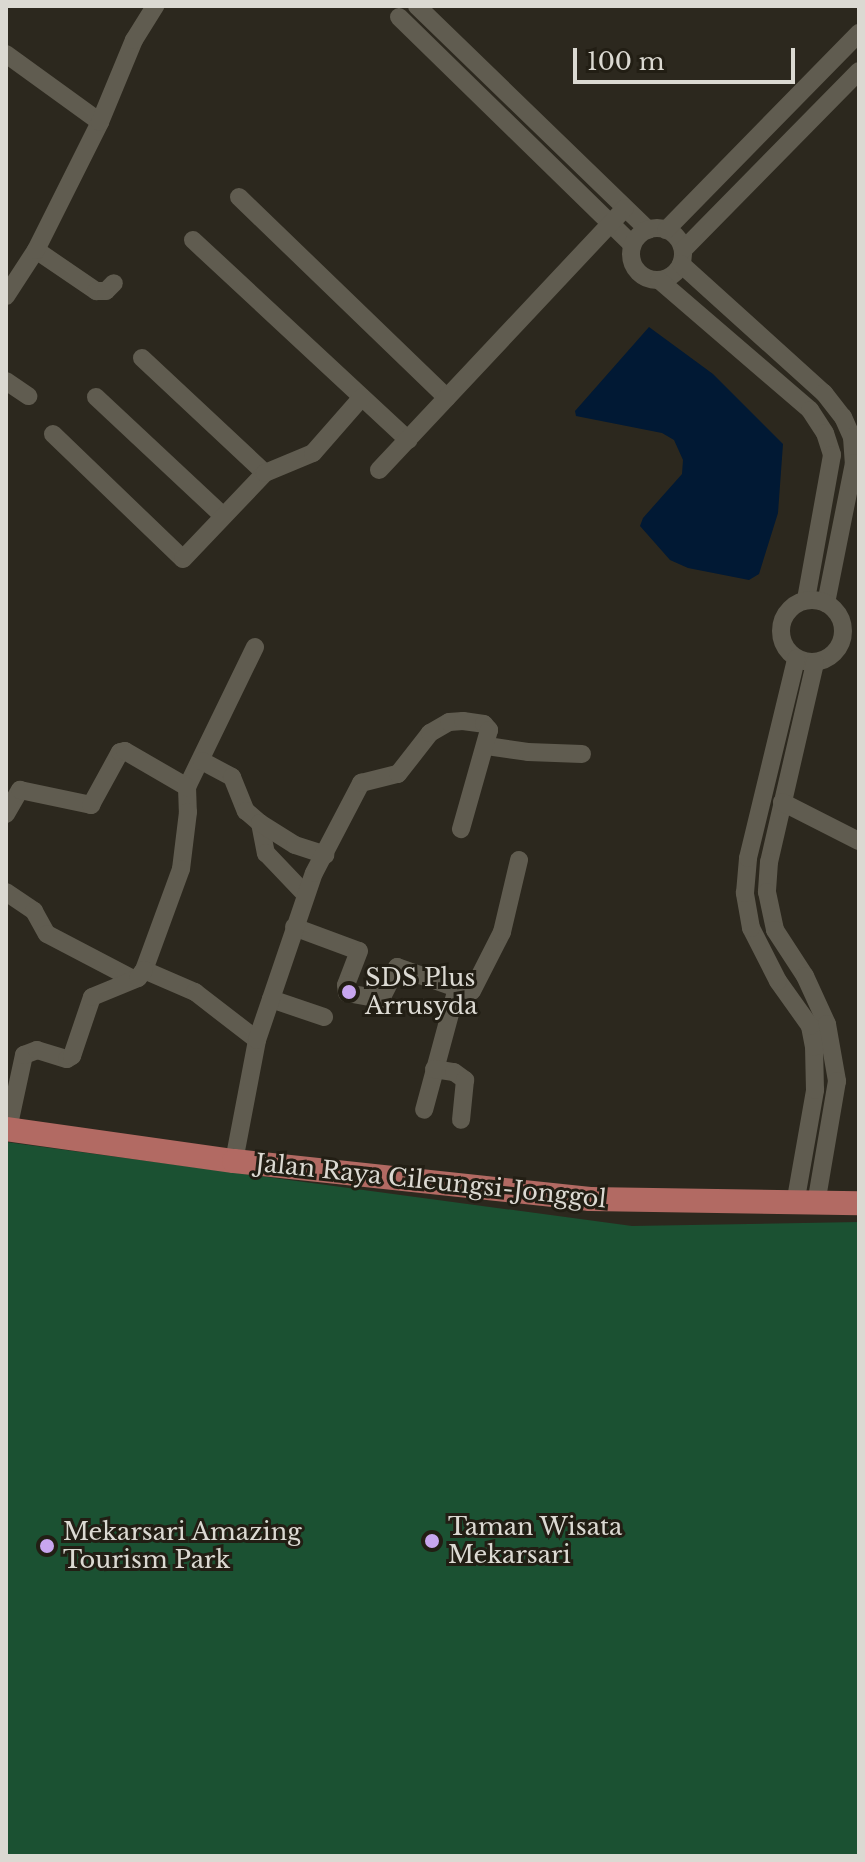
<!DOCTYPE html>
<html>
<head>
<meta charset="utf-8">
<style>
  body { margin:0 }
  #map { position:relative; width:865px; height:1862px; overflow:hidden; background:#2c281e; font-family:"Libre Baskerville",serif }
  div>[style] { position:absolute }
  .green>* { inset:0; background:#1b5132 }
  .water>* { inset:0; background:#011934 }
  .street>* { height:18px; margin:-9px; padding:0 9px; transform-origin:9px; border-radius:9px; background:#605c50 }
  .street>.ring { margin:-9px; padding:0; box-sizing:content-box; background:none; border:18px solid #605c50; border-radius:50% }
  .primary>* { height:24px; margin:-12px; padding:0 12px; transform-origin:12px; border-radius:12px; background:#b26a63 }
  .dots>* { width:22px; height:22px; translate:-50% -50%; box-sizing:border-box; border:4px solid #221e14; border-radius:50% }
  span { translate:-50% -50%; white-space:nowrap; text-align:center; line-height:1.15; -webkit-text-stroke:6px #221e14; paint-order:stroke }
  .poi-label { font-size:24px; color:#dbd9d2 }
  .left { translate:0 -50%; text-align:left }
  .street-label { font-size:24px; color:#dbd9d2 }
  .frame { position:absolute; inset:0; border:8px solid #dbd9d2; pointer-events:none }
  .scale { position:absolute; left:573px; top:48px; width:222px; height:36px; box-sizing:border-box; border:4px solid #dbd9d2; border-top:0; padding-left:10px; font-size:24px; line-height:28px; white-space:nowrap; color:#dbd9d2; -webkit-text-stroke:6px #221e14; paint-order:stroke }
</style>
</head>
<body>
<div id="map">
  <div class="green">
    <i style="clip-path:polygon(6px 1142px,632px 1226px,859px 1222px,859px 1856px,6px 1856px)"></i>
  </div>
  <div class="water">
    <i style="clip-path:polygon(649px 327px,713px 374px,783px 444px,778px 513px,759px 574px,749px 580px,688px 568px,670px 560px,640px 526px,643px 518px,682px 474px,683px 460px,674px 440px,662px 433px,576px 416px,575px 411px)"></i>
  </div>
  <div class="street">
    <i style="left:417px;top:6px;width:322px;rotate:44.1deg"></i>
    <i style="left:399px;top:17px;width:325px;rotate:44.3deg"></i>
    <i style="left:6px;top:54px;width:116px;rotate:35.9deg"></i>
    <i style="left:239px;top:197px;width:289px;rotate:44deg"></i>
    <i class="ring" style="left:631px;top:228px;width:34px;height:34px"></i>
    <i style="left:666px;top:230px;width:276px;rotate:-45.6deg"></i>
    <i style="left:193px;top:240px;width:294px;rotate:42.9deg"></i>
    <i style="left:36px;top:250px;width:73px;rotate:34.3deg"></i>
    <i style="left:96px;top:291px;width:10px"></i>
    <i style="left:106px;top:291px;width:11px;rotate:-45deg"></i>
    <i style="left:683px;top:250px;width:251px;rotate:-45.5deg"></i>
    <i style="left:681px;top:264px;width:193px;rotate:42.1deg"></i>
    <i style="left:824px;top:393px;width:31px;rotate:52deg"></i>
    <i style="left:843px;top:417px;width:22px;rotate:66deg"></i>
    <i style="left:852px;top:437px;width:26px;rotate:86deg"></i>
    <i style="left:854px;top:463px;width:143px;rotate:101.3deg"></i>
    <i style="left:659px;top:280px;width:199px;rotate:40.7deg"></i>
    <i style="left:810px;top:410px;width:27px;rotate:57deg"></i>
    <i style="left:825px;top:433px;width:23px;rotate:72deg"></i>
    <i style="left:832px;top:455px;width:147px;rotate:100.2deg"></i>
    <i style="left:6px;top:296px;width:55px;rotate:-56.9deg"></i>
    <i style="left:36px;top:250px;width:143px;rotate:-63.4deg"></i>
    <i style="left:100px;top:122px;width:89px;rotate:-67.5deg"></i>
    <i style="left:134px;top:40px;width:40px;rotate:-58deg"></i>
    <i style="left:142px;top:358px;width:168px;rotate:43.1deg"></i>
    <i style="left:6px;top:381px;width:27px;rotate:34deg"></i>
    <i style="left:96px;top:397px;width:174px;rotate:43.1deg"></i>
    <i style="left:53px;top:434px;width:180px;rotate:43.9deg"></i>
    <i style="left:183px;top:559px;width:119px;rotate:-46.4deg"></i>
    <i style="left:265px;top:473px;width:52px;rotate:-22.6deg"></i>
    <i style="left:313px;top:453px;width:74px;rotate:-48.8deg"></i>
    <i style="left:379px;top:470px;width:359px;rotate:-46.8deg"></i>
    <i class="ring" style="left:781px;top:600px;width:44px;height:44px"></i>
    <i style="left:255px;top:647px;width:156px;rotate:115.9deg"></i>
    <i style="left:187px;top:787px;width:25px;rotate:88deg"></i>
    <i style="left:188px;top:812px;width:57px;rotate:97deg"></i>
    <i style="left:181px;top:869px;width:108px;rotate:110.1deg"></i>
    <i style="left:144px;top:970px;width:56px;rotate:23.3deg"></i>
    <i style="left:195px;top:992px;width:78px;rotate:37.7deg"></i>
    <i style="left:815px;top:663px;width:204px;rotate:103deg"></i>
    <i style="left:769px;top:862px;width:30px;rotate:94deg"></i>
    <i style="left:767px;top:892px;width:39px;rotate:78deg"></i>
    <i style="left:775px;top:930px;width:55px;rotate:56.9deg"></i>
    <i style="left:805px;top:976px;width:53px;rotate:65.4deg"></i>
    <i style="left:827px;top:1024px;width:58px;rotate:80deg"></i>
    <i style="left:837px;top:1081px;width:125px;rotate:99.7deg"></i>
    <i style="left:487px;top:746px;width:41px;rotate:8.3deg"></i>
    <i style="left:528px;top:752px;width:54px;rotate:2.1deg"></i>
    <i style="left:202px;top:761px;width:34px;rotate:28deg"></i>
    <i style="left:232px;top:777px;width:37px;rotate:68deg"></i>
    <i style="left:246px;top:811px;width:18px;rotate:41deg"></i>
    <i style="left:260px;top:823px;width:31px;rotate:79deg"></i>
    <i style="left:266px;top:853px;width:57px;rotate:46.4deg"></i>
    <i style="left:782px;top:802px;width:86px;rotate:26.9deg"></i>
    <i style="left:6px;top:814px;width:28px;rotate:-60deg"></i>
    <i style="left:20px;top:790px;width:73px;rotate:11.9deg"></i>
    <i style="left:91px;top:805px;width:60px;rotate:-61.3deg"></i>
    <i style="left:120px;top:752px;width:5px;rotate:-11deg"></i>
    <i style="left:125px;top:751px;width:72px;rotate:30.1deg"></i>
    <i style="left:260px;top:823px;width:41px;rotate:32.2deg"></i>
    <i style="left:295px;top:845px;width:32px;rotate:18deg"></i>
    <i style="left:6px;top:892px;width:34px;rotate:34deg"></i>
    <i style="left:34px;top:911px;width:26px;rotate:61deg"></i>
    <i style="left:47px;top:934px;width:97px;rotate:27.6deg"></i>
    <i style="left:294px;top:927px;width:69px;rotate:20.3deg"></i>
    <i style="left:359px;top:951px;width:36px;rotate:111deg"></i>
    <i style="left:346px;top:985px;width:8px;rotate:83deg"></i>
    <i style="left:347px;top:993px;width:35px;rotate:10deg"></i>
    <i style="left:381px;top:999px;width:36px;rotate:-63deg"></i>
    <i style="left:397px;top:967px;width:64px;rotate:19.3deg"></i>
    <i style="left:457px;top:988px;width:126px;rotate:105.1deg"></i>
    <i style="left:457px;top:988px;width:15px;rotate:11deg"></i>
    <i style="left:472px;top:991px;width:66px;rotate:-63deg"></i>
    <i style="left:502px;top:932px;width:74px;rotate:-76.7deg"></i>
    <i style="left:271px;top:999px;width:56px;rotate:18.8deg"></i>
    <i style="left:434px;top:1069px;width:20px;rotate:9deg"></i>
    <i style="left:454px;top:1072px;width:14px;rotate:36deg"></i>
    <i style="left:465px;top:1080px;width:40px;rotate:95.7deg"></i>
    <i style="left:8px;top:1129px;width:76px;rotate:-77.8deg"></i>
    <i style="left:24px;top:1055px;width:14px;rotate:-21deg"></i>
    <i style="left:37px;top:1050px;width:31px;rotate:17deg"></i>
    <i style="left:67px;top:1059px;width:6px;rotate:-31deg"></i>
    <i style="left:72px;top:1056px;width:62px;rotate:-71.3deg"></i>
    <i style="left:92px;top:997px;width:50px;rotate:-22.4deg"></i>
    <i style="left:138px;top:978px;width:10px;rotate:-53deg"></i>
    <i style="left:234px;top:1161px;width:123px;rotate:-79.2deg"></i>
    <i style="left:257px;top:1040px;width:176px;rotate:-71.2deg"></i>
    <i style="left:314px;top:873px;width:102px;rotate:-62.4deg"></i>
    <i style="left:361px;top:783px;width:38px;rotate:-14deg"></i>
    <i style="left:398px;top:774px;width:52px;rotate:-52deg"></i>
    <i style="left:430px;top:733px;width:22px;rotate:-30deg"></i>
    <i style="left:449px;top:722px;width:14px;rotate:-4deg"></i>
    <i style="left:463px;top:721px;width:21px;rotate:8deg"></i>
    <i style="left:484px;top:724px;width:8px;rotate:50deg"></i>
    <i style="left:489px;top:730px;width:103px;rotate:105.8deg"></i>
    <i style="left:795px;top:1204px;width:116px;rotate:-80deg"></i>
    <i style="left:815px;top:1090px;width:43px;rotate:-91.3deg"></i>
    <i style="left:814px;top:1047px;width:21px;rotate:-101deg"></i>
    <i style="left:810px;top:1026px;width:55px;rotate:-125.4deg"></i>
    <i style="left:778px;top:981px;width:59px;rotate:-117deg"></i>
    <i style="left:751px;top:928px;width:36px;rotate:-100deg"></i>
    <i style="left:745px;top:893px;width:35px;rotate:-85deg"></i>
    <i style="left:748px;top:858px;width:205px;rotate:-76.4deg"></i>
  </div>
  <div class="primary">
    <i style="left:6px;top:1129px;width:230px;rotate:8deg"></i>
    <i style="left:234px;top:1161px;width:358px;rotate:6.1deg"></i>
    <i style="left:590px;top:1199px;width:269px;rotate:0.9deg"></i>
  </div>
  <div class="dots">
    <i style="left:349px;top:992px;background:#c8a6ef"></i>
    <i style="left:432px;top:1541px;background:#c8a6ef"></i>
    <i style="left:47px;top:1546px;background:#c8a6ef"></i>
  </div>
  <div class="poi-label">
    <span class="left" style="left:365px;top:992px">SDS Plus<br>Arrusyda</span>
    <span class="left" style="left:448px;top:1541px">Taman Wisata<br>Mekarsari</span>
    <span class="left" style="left:63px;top:1546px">Mekarsari Amazing<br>Tourism Park</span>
  </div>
  <div class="street-label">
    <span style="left:431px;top:1181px;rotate:6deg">Jalan Raya Cileungsi-Jonggol</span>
  </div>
  <div class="frame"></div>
  <div class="scale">100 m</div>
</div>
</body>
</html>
